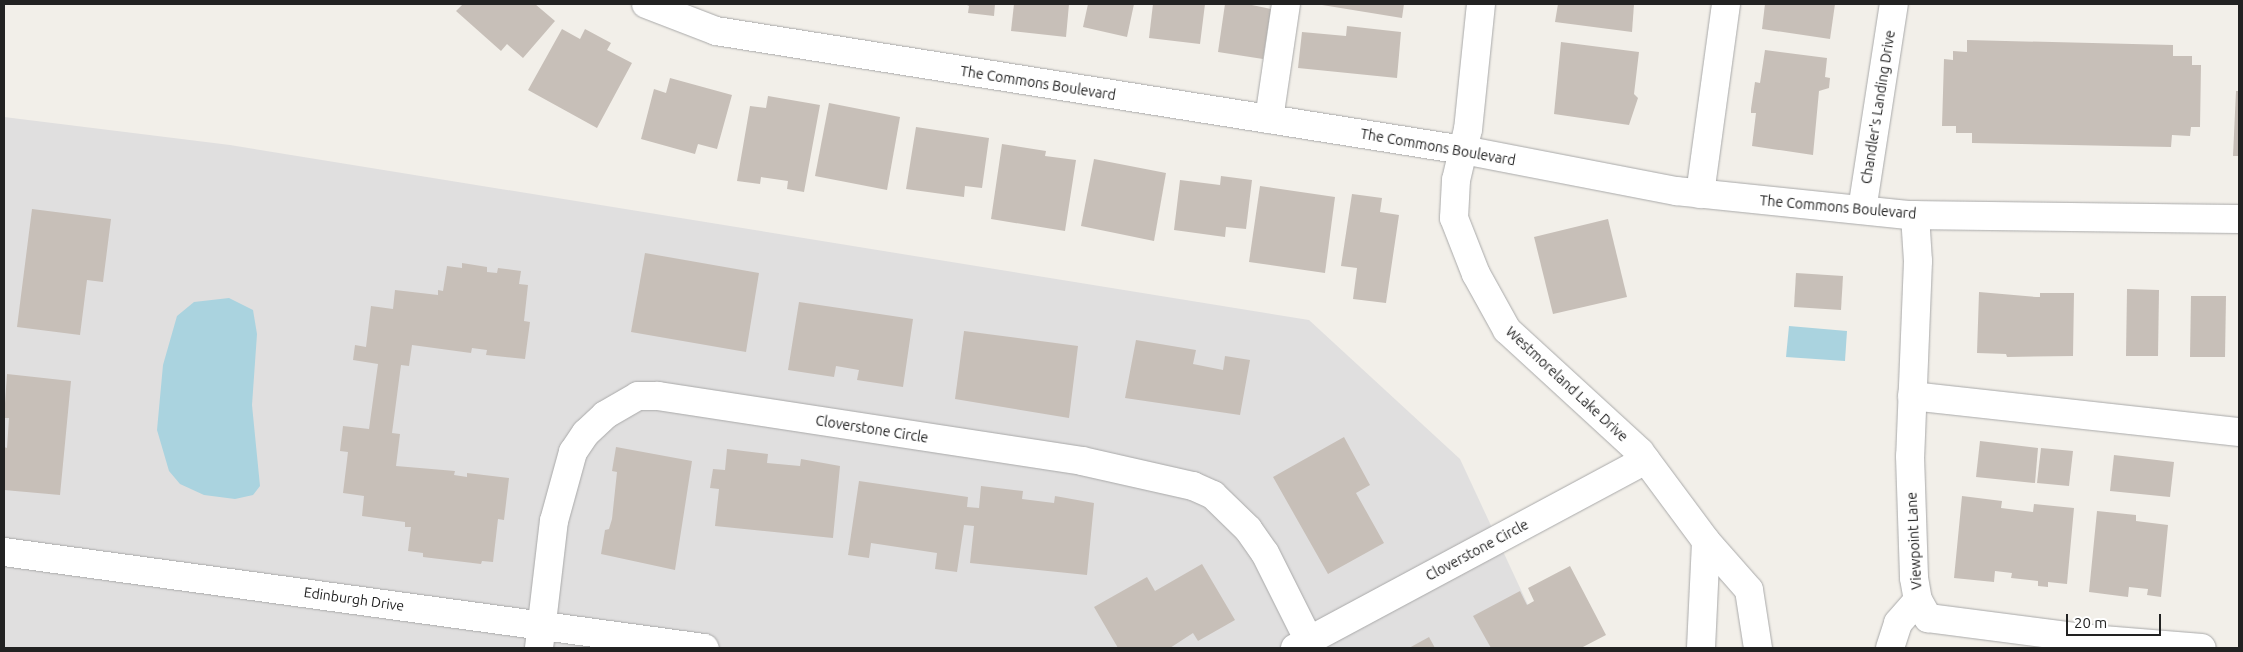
<!DOCTYPE html>
<html>
<head>
<meta charset="utf-8">
<style>
  body { margin:0 }
  #map { position:relative; width:2243px; height:652px; overflow:hidden; background:#f2efe9; font-family:Ubuntu,sans-serif }
  div>[style] { position:absolute }
  .residential>* { inset:0; background:#e0dfdf }
  .water>* { inset:0; background:#aad3df }
  .building>* { inset:0; background:#c7bfb8 }
  .roads { filter:drop-shadow(0 0 1px #a9a9a9) drop-shadow(0 0 1px #a9a9a9) }
  .minor>* { height:28px; margin:-14px; padding:0 14px; transform-origin:14px; border-radius:14px; background:#fff }
  span { translate:-50% -50%; white-space:nowrap; text-align:center; line-height:1.15; -webkit-text-stroke:4px #fff; paint-order:stroke }
  .street-label { font-size:14px; color:#222 }
  .frame { position:absolute; inset:0; border:5px solid #222; pointer-events:none }
  .scale { position:absolute; left:2066px; top:614px; width:95px; height:22px; box-sizing:border-box; border:2px solid #222; border-top:0; padding-left:6px; font-size:15px; line-height:18px; white-space:nowrap; color:#222; -webkit-text-stroke:4px #fff; paint-order:stroke }
</style>
</head>
<body>
<div id="map">
  <div class="residential">
    <i style="clip-path:polygon(4px 117px,230px 145px,1309px 320px,1460px 459px,1548px 648px,4px 648px)"></i>
  </div>
  <div class="water">
    <i style="clip-path:polygon(229px 298px,253px 310px,257px 334px,252px 405px,260px 486px,253px 495px,235px 499px,204px 495px,180px 484px,169px 471px,157px 430px,163px 365px,177px 316px,194px 302px)"></i>
    <i style="clip-path:polygon(1789px 326px,1847px 331px,1845px 361px,1786px 357px)"></i>
  </div>
  <div class="building">
    <i style="clip-path:polygon(463px 4px,535px 4px,555px 21px,523px 58px,507px 44px,501px 51px,456px 11px)"></i>
    <i style="clip-path:polygon(965px 4px,995px 4px,994px 16px,968px 13px,969px 6px)"></i>
    <i style="clip-path:polygon(1014px 4px,1069px 4px,1066px 37px,1011px 31px)"></i>
    <i style="clip-path:polygon(1088px 4px,1134px 4px,1127px 37px,1083px 27px)"></i>
    <i style="clip-path:polygon(1153px 4px,1205px 4px,1200px 44px,1149px 38px)"></i>
    <i style="clip-path:polygon(1225px 4px,1247px 4px,1271px 9px,1263px 59px,1218px 52px)"></i>
    <i style="clip-path:polygon(1316px 4px,1404px 4px,1402px 18px)"></i>
    <i style="clip-path:polygon(1558px 4px,1634px 4px,1632px 32px,1555px 22px)"></i>
    <i style="clip-path:polygon(1765px 4px,1835px 4px,1830px 39px,1762px 29px)"></i>
    <i style="clip-path:polygon(1347px 26px,1401px 32px,1397px 78px,1298px 68px,1302px 32px,1346px 36px)"></i>
    <i style="clip-path:polygon(562px 29px,580px 39px,585px 29px,611px 43px,607px 50px,632px 63px,597px 128px,528px 90px)"></i>
    <i style="clip-path:polygon(1967px 40px,2173px 45px,2173px 56px,2192px 56px,2192px 65px,2201px 65px,2200px 127px,2191px 127px,2190px 136px,2172px 135px,2171px 147px,1972px 143px,1972px 133px,1956px 133px,1956px 126px,1942px 126px,1944px 59px,1953px 60px,1953px 51px,1967px 52px)"></i>
    <i style="clip-path:polygon(1561px 42px,1639px 52px,1634px 94px,1638px 98px,1629px 125px,1554px 114px)"></i>
    <i style="clip-path:polygon(1765px 50px,1827px 58px,1825px 77px,1830px 78px,1829px 88px,1819px 91px,1813px 155px,1752px 146px,1756px 113px,1751px 113px,1751px 109px,1755px 82px,1760px 83px)"></i>
    <i style="clip-path:polygon(670px 78px,732px 95px,717px 149px,698px 144px,695px 154px,641px 139px,654px 89px,666px 93px)"></i>
    <i style="clip-path:polygon(2236px 91px,2239px 91px,2239px 156px,2233px 156px)"></i>
    <i style="clip-path:polygon(768px 96px,820px 105px,804px 192px,787px 189px,788px 181px,761px 177px,760px 184px,737px 181px,750px 106px,766px 108px)"></i>
    <i style="clip-path:polygon(829px 103px,900px 117px,887px 190px,815px 176px)"></i>
    <i style="clip-path:polygon(916px 127px,989px 138px,982px 188px,965px 186px,964px 197px,906px 189px)"></i>
    <i style="clip-path:polygon(1002px 144px,1046px 151px,1045px 156px,1076px 160px,1065px 231px,991px 219px)"></i>
    <i style="clip-path:polygon(1094px 159px,1166px 173px,1154px 241px,1081px 226px)"></i>
    <i style="clip-path:polygon(1221px 176px,1252px 180px,1246px 229px,1226px 227px,1225px 237px,1174px 230px,1180px 180px,1220px 185px)"></i>
    <i style="clip-path:polygon(1260px 186px,1335px 197px,1325px 273px,1249px 262px)"></i>
    <i style="clip-path:polygon(1352px 194px,1382px 198px,1380px 212px,1399px 215px,1386px 303px,1353px 299px,1357px 268px,1341px 266px)"></i>
    <i style="clip-path:polygon(32px 209px,111px 219px,103px 282px,87px 280px,80px 335px,17px 327px)"></i>
    <i style="clip-path:polygon(1608px 219px,1627px 297px,1553px 314px,1534px 237px)"></i>
    <i style="clip-path:polygon(645px 253px,759px 273px,746px 352px,631px 332px)"></i>
    <i style="clip-path:polygon(462px 263px,487px 267px,487px 272px,497px 273px,498px 268px,521px 271px,519px 284px,528px 285px,524px 321px,530px 322px,525px 359px,486px 355px,487px 350px,472px 348px,471px 353px,412px 345px,409px 366px,401px 365px,392px 433px,400px 434px,396px 466px,455px 471px,454px 475px,467px 477px,467px 473px,509px 478px,504px 520px,498px 519px,493px 562px,482px 561px,481px 564px,423px 557px,423px 553px,408px 551px,411px 527px,405px 527px,405px 522px,362px 516px,364px 496px,343px 493px,348px 452px,340px 451px,343px 426px,369px 429px,378px 364px,353px 360px,355px 345px,366px 347px,371px 306px,393px 309px,395px 290px,438px 295px,438px 290px,443px 291px,447px 266px,462px 268px)"></i>
    <i style="clip-path:polygon(1796px 273px,1843px 276px,1841px 310px,1794px 307px)"></i>
    <i style="clip-path:polygon(2127px 289px,2159px 290px,2158px 356px,2126px 356px)"></i>
    <i style="clip-path:polygon(1979px 292px,2036px 297px,2040px 297px,2040px 293px,2074px 293px,2073px 356px,2007px 357px,2006px 354px,1977px 353px)"></i>
    <i style="clip-path:polygon(2191px 296px,2226px 296px,2225px 357px,2190px 357px)"></i>
    <i style="clip-path:polygon(799px 302px,913px 319px,903px 387px,857px 380px,859px 370px,836px 366px,834px 377px,788px 370px)"></i>
    <i style="clip-path:polygon(964px 331px,1078px 346px,1069px 418px,955px 399px)"></i>
    <i style="clip-path:polygon(1136px 340px,1196px 350px,1193px 364px,1223px 370px,1225px 356px,1250px 360px,1240px 415px,1125px 398px)"></i>
    <i style="clip-path:polygon(7px 374px,71px 381px,60px 495px,4px 490px,4px 447px,7px 448px,9px 418px,4px 418px)"></i>
    <i style="clip-path:polygon(1344px 437px,1370px 485px,1356px 493px,1384px 543px,1328px 574px,1273px 477px)"></i>
    <i style="clip-path:polygon(1980px 441px,2038px 448px,2035px 483px,1976px 477px)"></i>
    <i style="clip-path:polygon(616px 447px,692px 461px,675px 570px,601px 554px,605px 530px,609px 529px,612px 519px,617px 472px,612px 471px)"></i>
    <i style="clip-path:polygon(2041px 448px,2073px 451px,2069px 486px,2037px 483px)"></i>
    <i style="clip-path:polygon(727px 449px,768px 454px,767px 463px,800px 466px,801px 459px,840px 466px,833px 538px,715px 526px,719px 489px,710px 488px,713px 469px,725px 470px)"></i>
    <i style="clip-path:polygon(2114px 455px,2174px 462px,2170px 497px,2110px 491px)"></i>
    <i style="clip-path:polygon(859px 481px,968px 497px,967px 507px,979px 508px,981px 486px,1023px 491px,1022px 499px,1054px 503px,1055px 496px,1094px 503px,1087px 575px,970px 563px,974px 526px,964px 525px,957px 572px,935px 569px,937px 553px,871px 543px,869px 558px,848px 555px)"></i>
    <i style="clip-path:polygon(1962px 496px,2002px 501px,2001px 508px,2033px 512px,2034px 504px,2074px 508px,2067px 584px,2048px 582px,2048px 587px,2038px 586px,2038px 581px,2011px 578px,2012px 573px,1995px 571px,1994px 582px,1954px 578px)"></i>
    <i style="clip-path:polygon(2097px 511px,2136px 515px,2136px 521px,2168px 525px,2161px 597px,2147px 595px,2148px 589px,2129px 587px,2128px 597px,2089px 592px)"></i>
    <i style="clip-path:polygon(1202px 564px,1235px 620px,1198px 641px,1193px 633px,1170px 648px,1118px 648px,1094px 607px,1147px 577px,1155px 591px)"></i>
    <i style="clip-path:polygon(1570px 566px,1606px 635px,1581px 648px,1491px 648px,1473px 616px,1520px 591px,1527px 605px,1534px 601px,1528px 588px)"></i>
    <i style="clip-path:polygon(1429px 637px,1435px 648px,1409px 648px)"></i>
  </div>
  <div class="roads">
    <div class="minor">
      <i style="left:646px;top:4px;width:75px;rotate:21.1deg"></i>
      <i style="left:716px;top:31px;width:756px;rotate:9.05deg"></i>
      <i style="left:1463px;top:150px;width:217px;rotate:10.9deg"></i>
      <i style="left:1676px;top:191px;width:233px;rotate:5.9deg"></i>
      <i style="left:1908px;top:215px;width:331px;rotate:0.7deg"></i>
      <i style="left:1481px;top:4px;width:126px;rotate:95.9deg"></i>
      <i style="left:1468px;top:129px;width:52px;rotate:103.2deg"></i>
      <i style="left:1456px;top:180px;width:38px;rotate:93deg"></i>
      <i style="left:1454px;top:218px;width:60px;rotate:68.6deg"></i>
      <i style="left:1476px;top:274px;width:64px;rotate:61deg"></i>
      <i style="left:1507px;top:330px;width:180px;rotate:42.5deg"></i>
      <i style="left:1640px;top:452px;width:111px;rotate:53.4deg"></i>
      <i style="left:1706px;top:541px;width:65px;rotate:48.7deg"></i>
      <i style="left:1749px;top:590px;width:59px;rotate:81.2deg"></i>
      <i style="left:1269px;top:119px;width:116px;rotate:-81.6deg"></i>
      <i style="left:1700px;top:194px;width:192px;rotate:-82.2deg"></i>
      <i style="left:1862px;top:210px;width:208px;rotate:-81.2deg"></i>
      <i style="left:1915px;top:215px;width:46px;rotate:86.3deg"></i>
      <i style="left:1918px;top:261px;width:195px;rotate:92.3deg"></i>
      <i style="left:1910px;top:456px;width:122px;rotate:88.1deg"></i>
      <i style="left:1914px;top:578px;width:22px;rotate:80deg"></i>
      <i style="left:1918px;top:600px;width:21px;rotate:61deg"></i>
      <i style="left:1928px;top:618px;width:163px;rotate:7.4deg"></i>
      <i style="left:2090px;top:639px;width:112px;rotate:4.6deg"></i>
      <i style="left:1912px;top:396px;width:329px;rotate:6.3deg"></i>
      <i style="left:4px;top:552px;width:707px;rotate:7.81deg"></i>
      <i style="left:539px;top:648px;width:128px;rotate:-83.3deg"></i>
      <i style="left:554px;top:521px;width:72px;rotate:-74.6deg"></i>
      <i style="left:573px;top:452px;width:23px;rotate:-56deg"></i>
      <i style="left:586px;top:433px;width:26px;rotate:-43deg"></i>
      <i style="left:605px;top:415px;width:38px;rotate:-30deg"></i>
      <i style="left:638px;top:396px;width:20px"></i>
      <i style="left:658px;top:396px;width:429px;rotate:8.7deg"></i>
      <i style="left:1082px;top:461px;width:114px;rotate:12.7deg"></i>
      <i style="left:1193px;top:486px;width:22px;rotate:24deg"></i>
      <i style="left:1213px;top:495px;width:49px;rotate:44.2deg"></i>
      <i style="left:1248px;top:529px;width:29px;rotate:55deg"></i>
      <i style="left:1265px;top:553px;width:98px;rotate:63.4deg"></i>
      <i style="left:1295px;top:648px;width:398px;rotate:-28.2deg"></i>
      <i style="left:1701px;top:648px;width:107px;rotate:-87.3deg"></i>
      <i style="left:1890px;top:648px;width:26px;rotate:-72deg"></i>
      <i style="left:1898px;top:623px;width:30px;rotate:-49deg"></i>
    </div>
  </div>
  <div class="street-label">
    <span style="left:1038px;top:83px;rotate:9deg">The Commons Boulevard</span>
    <span style="left:1878px;top:107px;rotate:-81deg">Chandler's Landing Drive</span>
    <span style="left:1438px;top:147px;rotate:10deg">The Commons Boulevard</span>
    <span style="left:1838px;top:207px;rotate:5deg">The Commons Boulevard</span>
    <span style="left:1567px;top:384px;rotate:43deg">Westmoreland Lake Drive</span>
    <span style="left:872px;top:429px;rotate:9deg">Cloverstone Circle</span>
    <span style="left:1914px;top:541px;rotate:-93deg">Viewpoint Lane</span>
    <span style="left:1477px;top:550px;rotate:-28deg">Cloverstone Circle</span>
    <span style="left:354px;top:599px;rotate:8deg">Edinburgh Drive</span>
  </div>
  <div class="frame"></div>
  <div class="scale">20 m</div>
</div>
</body>
</html>
